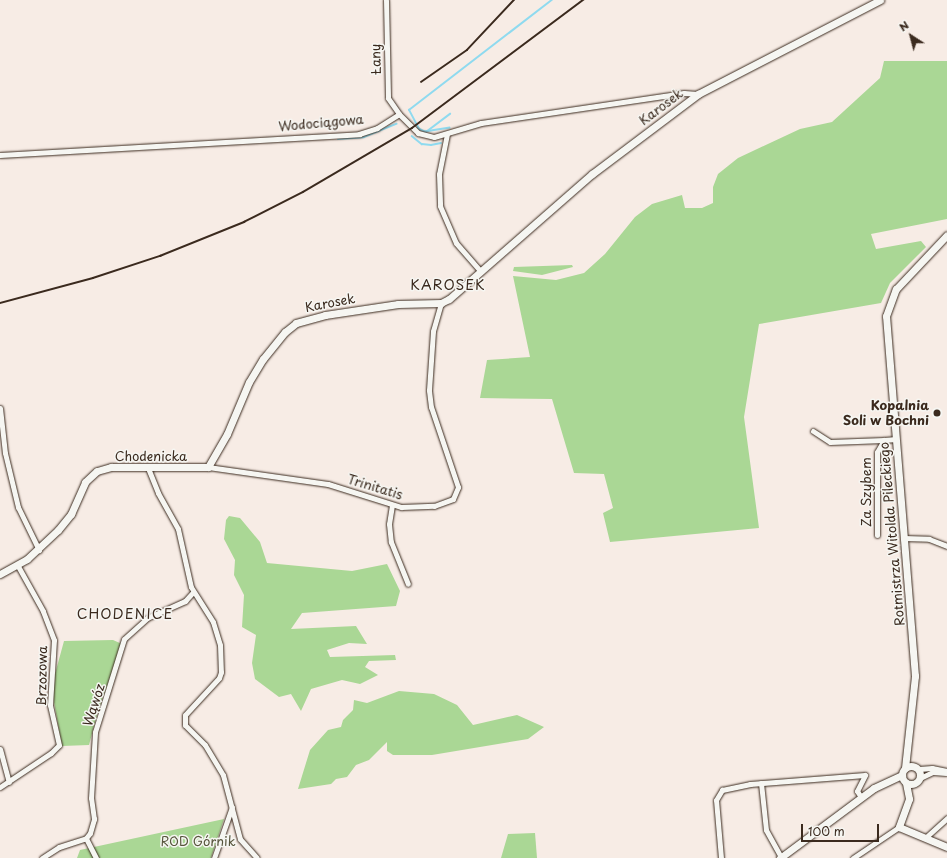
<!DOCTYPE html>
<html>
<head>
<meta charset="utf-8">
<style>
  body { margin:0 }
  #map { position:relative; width:947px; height:858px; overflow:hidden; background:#f7ece5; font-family:"Playpen Sans",sans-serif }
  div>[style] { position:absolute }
  .green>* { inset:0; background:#aad795 }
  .stream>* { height:1.5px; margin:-0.75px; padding:0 0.75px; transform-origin:0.75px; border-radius:0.75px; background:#8fdaef }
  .roads { filter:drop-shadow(0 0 1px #3b2a1e) drop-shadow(0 0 1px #3b2a1e) }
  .street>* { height:5px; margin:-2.5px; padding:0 2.5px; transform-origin:2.5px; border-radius:2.5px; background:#f6f6f2 }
  .secondary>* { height:7px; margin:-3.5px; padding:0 3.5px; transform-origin:3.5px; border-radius:3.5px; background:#f6f6f2 }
  .secondary>.ring { margin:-3.5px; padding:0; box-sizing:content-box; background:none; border:7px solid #f6f6f2; border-radius:50% }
  .rail>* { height:1.5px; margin:-0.75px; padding:0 0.75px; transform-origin:0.75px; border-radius:0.75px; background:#3b2a1e }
  .dots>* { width:11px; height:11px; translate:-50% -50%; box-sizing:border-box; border:2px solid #f6f6f2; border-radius:50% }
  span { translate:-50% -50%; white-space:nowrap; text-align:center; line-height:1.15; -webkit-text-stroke:3px #f6f6f2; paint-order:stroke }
  .street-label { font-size:13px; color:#3b2a1e }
  .poi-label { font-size:13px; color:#3b2a1e; font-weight:700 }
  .right { translate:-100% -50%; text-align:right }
  .park-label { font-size:13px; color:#57553c }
  .neighbourhood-label { font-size:14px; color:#3b2a1e; letter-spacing:1px }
  .north { position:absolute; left:891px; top:16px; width:40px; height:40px; -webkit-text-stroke:3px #f6f6f2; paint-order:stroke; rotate:324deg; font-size:11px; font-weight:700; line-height:16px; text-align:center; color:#3b2a1e }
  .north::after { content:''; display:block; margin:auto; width:14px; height:18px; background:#3b2a1e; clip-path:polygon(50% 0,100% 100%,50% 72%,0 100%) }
  .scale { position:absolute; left:801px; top:824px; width:78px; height:18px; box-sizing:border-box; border:2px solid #3b2a1e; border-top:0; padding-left:5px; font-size:12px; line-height:14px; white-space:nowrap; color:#3b2a1e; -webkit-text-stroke:3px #f6f6f2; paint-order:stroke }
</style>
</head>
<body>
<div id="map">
  <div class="green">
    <i style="clip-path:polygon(884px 61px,947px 61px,947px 219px,871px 234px,876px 249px,921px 241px,926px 247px,890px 283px,881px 303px,759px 324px,744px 417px,759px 528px,610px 542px,603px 513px,613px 508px,604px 474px,574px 473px,552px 399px,480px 398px,487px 360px,530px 357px,513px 276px,556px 280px,584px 273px,605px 254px,635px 217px,652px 204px,682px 195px,685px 208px,702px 208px,713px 203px,713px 187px,718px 174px,738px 158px,800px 129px,832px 122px,880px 78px)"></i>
    <i style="clip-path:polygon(572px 265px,573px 267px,542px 275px,513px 271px,514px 267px)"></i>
    <i style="clip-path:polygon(229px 516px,240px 518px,260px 542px,267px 563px,352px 571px,387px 564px,400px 591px,396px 606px,302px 613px,291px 629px,356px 626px,367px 644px,349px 643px,327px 650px,330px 657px,395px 655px,396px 660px,369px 661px,365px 667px,378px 675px,360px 684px,342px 680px,311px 689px,301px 711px,291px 694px,279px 697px,255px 679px,252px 663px,256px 635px,242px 627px,244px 595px,234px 575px,235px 560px,224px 539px,226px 520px)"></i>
    <i style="clip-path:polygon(113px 640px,122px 644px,98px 711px,89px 745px,62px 746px,53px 697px,55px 674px,64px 641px)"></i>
    <i style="clip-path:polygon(399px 691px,434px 694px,457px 705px,473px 725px,517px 715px,544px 727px,528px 739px,432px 755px,393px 755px,387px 751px,387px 742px,369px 760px,356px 765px,347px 777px,336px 779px,331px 784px,298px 789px,310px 750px,328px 730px,341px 727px,343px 720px,353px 710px,354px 700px,367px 703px)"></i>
    <i style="clip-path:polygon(224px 819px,211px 858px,77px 858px,80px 850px)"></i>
    <i style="clip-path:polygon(535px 833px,537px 858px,501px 858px,508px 834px)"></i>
  </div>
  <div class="stream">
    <i style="left:450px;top:128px;width:25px;rotate:171deg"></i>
    <i style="left:425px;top:132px;width:7px;rotate:-153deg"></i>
    <i style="left:419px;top:129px;width:21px;rotate:-118deg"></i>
    <i style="left:409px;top:110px;width:180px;rotate:-37.6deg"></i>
    <i style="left:426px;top:132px;width:30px;rotate:-37deg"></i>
    <i style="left:412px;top:136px;width:13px;rotate:39deg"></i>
    <i style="left:422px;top:144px;width:9px;rotate:6deg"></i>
    <i style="left:431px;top:145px;width:10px;rotate:-11deg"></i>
    <i style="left:338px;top:139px;width:26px;rotate:-4deg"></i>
    <i style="left:364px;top:137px;width:35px;rotate:-22deg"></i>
  </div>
  <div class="roads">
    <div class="street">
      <i style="left:386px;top:0;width:98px;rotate:88.8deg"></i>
      <i style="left:388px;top:98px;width:19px;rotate:55deg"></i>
      <i style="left:447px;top:134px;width:41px;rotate:101.3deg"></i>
      <i style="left:439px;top:174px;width:32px;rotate:88deg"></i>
      <i style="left:440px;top:206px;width:40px;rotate:66.6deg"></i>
      <i style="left:456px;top:243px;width:38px;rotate:49deg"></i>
      <i style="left:0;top:155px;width:360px;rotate:-3.3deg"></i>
      <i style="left:359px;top:134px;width:19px;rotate:-18deg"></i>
      <i style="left:377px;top:128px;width:26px;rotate:-32deg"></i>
      <i style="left:399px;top:114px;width:27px;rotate:45deg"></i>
      <i style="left:418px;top:133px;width:16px;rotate:14deg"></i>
      <i style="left:434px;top:137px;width:49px;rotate:-16.6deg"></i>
      <i style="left:481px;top:123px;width:205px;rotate:-8.4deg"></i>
      <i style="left:684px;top:93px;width:14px;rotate:4deg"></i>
      <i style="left:0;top:408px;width:45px;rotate:83.7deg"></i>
      <i style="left:5px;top:453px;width:56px;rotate:76.5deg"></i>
      <i style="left:18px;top:507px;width:48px;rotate:64deg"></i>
      <i style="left:813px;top:431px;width:20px;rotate:33deg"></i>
      <i style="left:830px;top:442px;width:54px;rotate:-2.1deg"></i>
      <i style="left:208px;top:467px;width:121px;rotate:8.1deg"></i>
      <i style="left:328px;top:484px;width:77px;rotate:17.5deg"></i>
      <i style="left:401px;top:507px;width:33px;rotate:-2deg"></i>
      <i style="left:434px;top:506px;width:20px;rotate:-20deg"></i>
      <i style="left:453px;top:499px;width:13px;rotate:-67deg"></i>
      <i style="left:458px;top:487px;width:84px;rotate:-108.6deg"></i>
      <i style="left:431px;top:407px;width:17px;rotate:-97deg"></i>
      <i style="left:429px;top:390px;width:59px;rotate:-86.1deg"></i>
      <i style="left:433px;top:331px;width:29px;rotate:-74deg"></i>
      <i style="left:148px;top:468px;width:27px;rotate:68deg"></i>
      <i style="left:158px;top:493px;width:41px;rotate:60.9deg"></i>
      <i style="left:178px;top:529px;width:59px;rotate:77.4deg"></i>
      <i style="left:191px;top:587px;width:41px;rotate:57.8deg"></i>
      <i style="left:213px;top:622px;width:24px;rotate:73deg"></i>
      <i style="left:220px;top:645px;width:27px;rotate:88deg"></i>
      <i style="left:221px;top:672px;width:6px;rotate:108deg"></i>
      <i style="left:219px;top:678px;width:50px;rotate:132.6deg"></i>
      <i style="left:185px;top:715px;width:10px;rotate:90deg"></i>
      <i style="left:185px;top:725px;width:28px;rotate:45deg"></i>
      <i style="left:205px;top:745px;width:35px;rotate:59deg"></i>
      <i style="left:223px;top:775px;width:66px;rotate:75.1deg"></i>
      <i style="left:240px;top:839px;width:25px;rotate:48deg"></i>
      <i style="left:392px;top:505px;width:19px;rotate:99deg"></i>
      <i style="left:389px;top:524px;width:18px;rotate:84deg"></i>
      <i style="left:391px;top:542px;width:45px;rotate:68deg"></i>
      <i style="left:877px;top:535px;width:83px;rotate:-90deg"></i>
      <i style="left:877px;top:452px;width:14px;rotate:-60deg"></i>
      <i style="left:884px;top:440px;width:12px;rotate:-5deg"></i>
      <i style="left:904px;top:538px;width:25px;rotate:2deg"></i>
      <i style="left:929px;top:539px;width:19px;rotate:21deg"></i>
      <i style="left:0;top:749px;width:34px;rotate:75deg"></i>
      <i style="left:919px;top:769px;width:13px;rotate:-4deg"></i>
      <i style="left:932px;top:768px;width:15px;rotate:11deg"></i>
      <i style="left:920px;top:778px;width:14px;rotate:-25deg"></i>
      <i style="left:933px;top:772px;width:13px;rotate:4deg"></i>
      <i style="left:761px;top:783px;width:47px;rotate:83.9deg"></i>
      <i style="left:766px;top:830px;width:31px;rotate:61deg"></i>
      <i style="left:0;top:787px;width:61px;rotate:-33.7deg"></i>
      <i style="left:51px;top:753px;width:11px;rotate:-45deg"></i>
      <i style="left:59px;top:745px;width:41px;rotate:-102.7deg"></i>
      <i style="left:50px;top:705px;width:65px;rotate:-86.5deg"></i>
      <i style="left:54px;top:640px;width:31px;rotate:-111deg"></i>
      <i style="left:43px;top:611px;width:51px;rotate:-119.1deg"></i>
      <i style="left:861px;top:797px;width:7px;rotate:-124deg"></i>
      <i style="left:857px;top:791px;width:18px;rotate:-63deg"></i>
      <i style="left:925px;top:838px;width:30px;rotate:-42deg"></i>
      <i style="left:42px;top:858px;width:20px;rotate:-33deg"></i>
      <i style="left:59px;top:847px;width:28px;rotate:-18deg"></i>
      <i style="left:96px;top:858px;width:22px;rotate:-117deg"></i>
      <i style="left:86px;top:838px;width:6px;rotate:-51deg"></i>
      <i style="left:90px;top:833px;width:15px;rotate:-74deg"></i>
      <i style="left:94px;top:819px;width:21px;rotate:-98deg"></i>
      <i style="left:91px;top:798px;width:66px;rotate:-86.5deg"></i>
      <i style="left:95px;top:732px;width:97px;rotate:-72.7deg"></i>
      <i style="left:124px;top:639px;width:31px;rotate:-42deg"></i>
      <i style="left:147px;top:618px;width:42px;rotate:-24.1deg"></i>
      <i style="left:185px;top:601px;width:12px;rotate:-48deg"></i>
      <i style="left:214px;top:858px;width:54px;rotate:-70.6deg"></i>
      <i style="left:721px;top:858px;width:58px;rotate:-94.9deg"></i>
      <i style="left:716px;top:800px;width:12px;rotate:-59deg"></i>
      <i style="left:722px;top:790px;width:29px;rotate:-12deg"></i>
      <i style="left:750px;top:784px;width:115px;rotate:-4.5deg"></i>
      <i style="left:853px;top:858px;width:55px;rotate:-34deg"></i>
    </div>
    <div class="secondary">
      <i style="left:0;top:574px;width:31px;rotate:-29deg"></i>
      <i style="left:27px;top:559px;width:42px;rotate:-43.1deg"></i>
      <i style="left:58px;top:530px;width:21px;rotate:-51deg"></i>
      <i style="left:71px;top:514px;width:35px;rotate:-66deg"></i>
      <i style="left:85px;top:482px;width:16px;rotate:-43deg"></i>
      <i style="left:97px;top:471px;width:15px;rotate:-16deg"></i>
      <i style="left:111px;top:467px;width:97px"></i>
      <i style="left:208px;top:467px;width:38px;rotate:-60deg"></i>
      <i style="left:227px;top:434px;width:56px;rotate:-67.1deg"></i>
      <i style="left:249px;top:382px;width:27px;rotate:-59deg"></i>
      <i style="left:263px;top:359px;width:35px;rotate:-51deg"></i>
      <i style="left:285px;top:332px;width:14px;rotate:-39deg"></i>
      <i style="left:296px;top:323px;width:30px;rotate:-15deg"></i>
      <i style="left:325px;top:315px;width:74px;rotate:-8.6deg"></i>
      <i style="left:398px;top:304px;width:43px;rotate:-1.3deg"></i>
      <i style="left:441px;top:303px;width:9px;rotate:-27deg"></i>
      <i style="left:449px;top:299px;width:190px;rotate:-41.2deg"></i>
      <i style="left:592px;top:174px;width:133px;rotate:-37deg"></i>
      <i style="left:698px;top:94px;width:205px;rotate:-27.3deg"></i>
      <i class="ring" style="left:902px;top:766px;width:11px;height:11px"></i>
      <i style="left:905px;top:768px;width:93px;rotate:-83.8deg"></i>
      <i style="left:915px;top:676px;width:361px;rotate:-94.6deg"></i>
      <i style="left:886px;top:316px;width:29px;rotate:-70deg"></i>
      <i style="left:896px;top:289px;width:74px;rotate:-46.6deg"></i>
      <i style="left:906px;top:783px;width:16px;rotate:79deg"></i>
      <i style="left:909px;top:799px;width:30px;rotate:110deg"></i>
      <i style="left:899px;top:827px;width:52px;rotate:22.6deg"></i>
      <i style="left:780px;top:858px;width:117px;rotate:-36.7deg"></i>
      <i style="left:874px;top:788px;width:31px;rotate:-25deg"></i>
    </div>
  </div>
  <div class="rail">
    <i style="left:421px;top:82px;width:56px;rotate:-34.8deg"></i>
    <i style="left:467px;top:50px;width:69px;rotate:-46.8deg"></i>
    <i style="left:0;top:303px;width:96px;rotate:-15deg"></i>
    <i style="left:93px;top:278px;width:71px;rotate:-18.2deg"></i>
    <i style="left:160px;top:256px;width:91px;rotate:-22deg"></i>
    <i style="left:244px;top:222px;width:66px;rotate:-27deg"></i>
    <i style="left:303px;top:192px;width:126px;rotate:-30.4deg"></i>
    <i style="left:412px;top:128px;width:214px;rotate:-36.8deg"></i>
  </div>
  <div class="dots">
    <i style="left:937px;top:413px;background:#3b2a1e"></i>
  </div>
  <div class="street-label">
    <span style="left:376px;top:59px;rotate:-92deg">Łany</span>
    <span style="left:661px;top:107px;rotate:-37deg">Karosek</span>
    <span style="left:321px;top:123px;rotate:-5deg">Wodociągowa</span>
    <span style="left:330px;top:303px;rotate:-11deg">Karosek</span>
    <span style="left:151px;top:456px">Chodenicka</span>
    <span style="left:375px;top:487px;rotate:17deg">Trinitatis</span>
    <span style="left:866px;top:492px;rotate:-90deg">Za Szybem</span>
    <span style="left:892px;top:534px;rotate:-95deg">Rotmistrza Witolda Pileckiego</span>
    <span style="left:42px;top:676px;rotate:-89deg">Brzozowa</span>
    <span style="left:94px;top:705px;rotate:-72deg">Wąwóz</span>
  </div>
  <div class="poi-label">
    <span class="right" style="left:929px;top:413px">Kopalnia<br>Soli w Bochni</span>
  </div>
  <div class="park-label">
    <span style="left:198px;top:841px">ROD Górnik</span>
  </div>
  <div class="neighbourhood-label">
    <span style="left:448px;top:285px">KAROSEK</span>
    <span style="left:125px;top:614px">CHODENICE</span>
  </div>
  <div class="north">N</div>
  <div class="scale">100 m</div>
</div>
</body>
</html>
